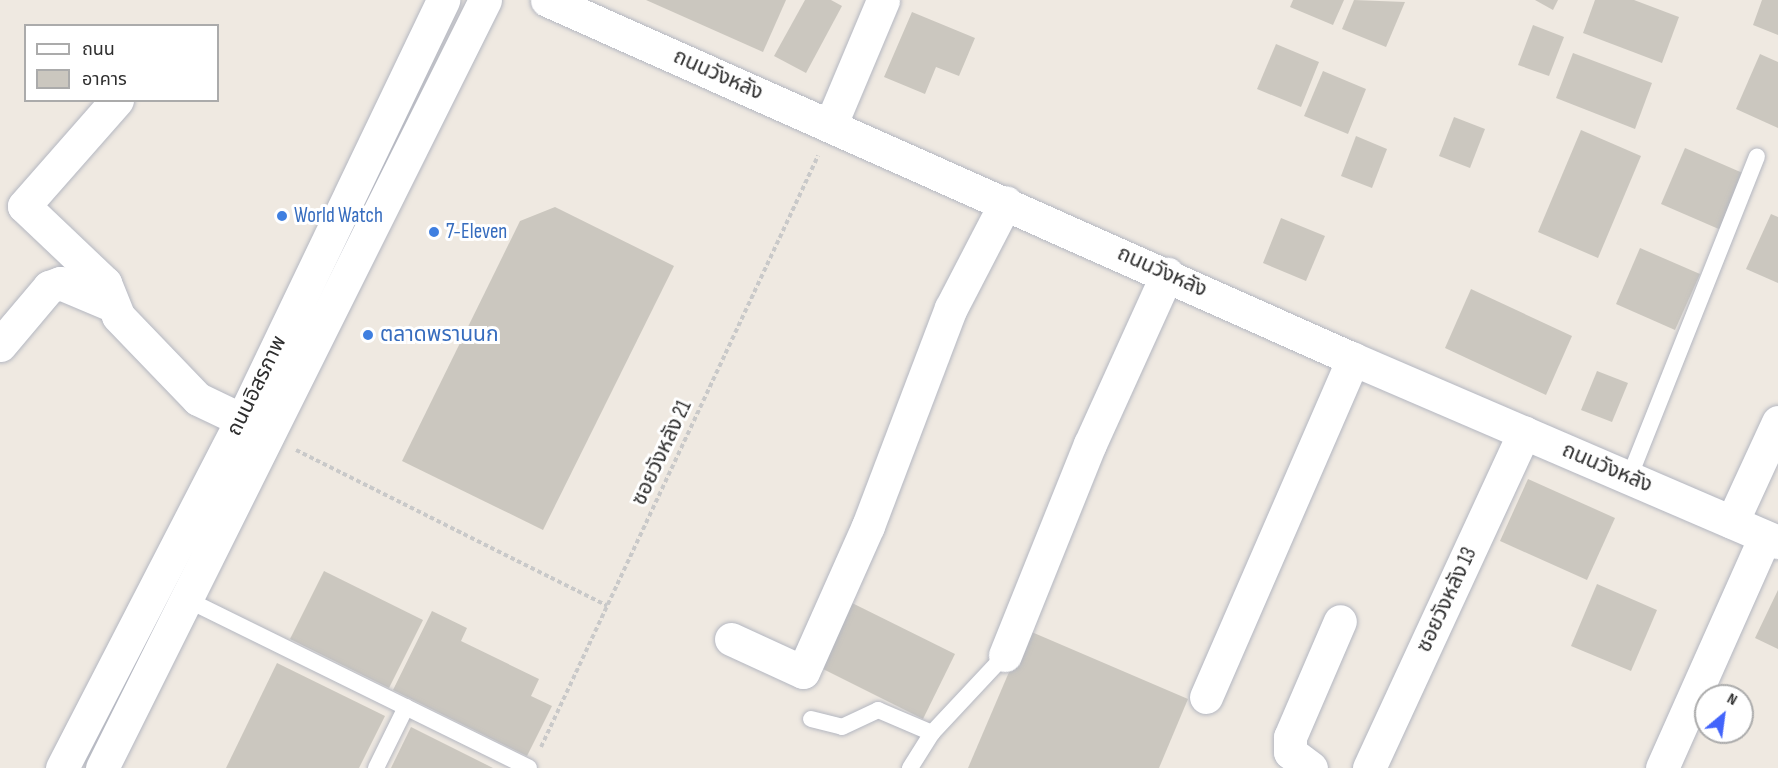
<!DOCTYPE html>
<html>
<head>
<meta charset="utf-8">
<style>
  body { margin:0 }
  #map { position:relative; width:1778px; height:768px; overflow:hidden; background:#efe9e1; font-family:"Sofia Sans Condensed","Noto Sans Thai",sans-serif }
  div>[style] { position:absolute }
  .building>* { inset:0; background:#cbc7bf }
  .path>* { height:4px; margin-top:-2px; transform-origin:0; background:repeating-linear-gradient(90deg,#c9c9c9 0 4.5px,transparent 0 7.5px) }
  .roads { filter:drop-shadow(0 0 2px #b4b7c1) drop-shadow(0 0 2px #b4b7c1) }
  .lane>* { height:16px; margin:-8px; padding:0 8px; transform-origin:8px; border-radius:8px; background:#fff }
  .street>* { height:33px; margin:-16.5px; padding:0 16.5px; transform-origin:16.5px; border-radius:16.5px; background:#fff }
  .secondary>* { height:33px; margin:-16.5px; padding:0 16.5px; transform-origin:16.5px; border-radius:16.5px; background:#fff }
  .dots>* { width:16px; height:16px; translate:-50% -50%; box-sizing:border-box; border:3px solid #fff; border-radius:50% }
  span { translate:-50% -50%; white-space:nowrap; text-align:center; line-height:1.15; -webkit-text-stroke:6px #fff; paint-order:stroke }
  .street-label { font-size:21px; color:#2e2e2e }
  .shop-label { font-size:21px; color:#366cbe }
  .left { translate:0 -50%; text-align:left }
  .legend { position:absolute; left:24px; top:24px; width:195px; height:78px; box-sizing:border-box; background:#fff; border:2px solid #ababab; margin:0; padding:8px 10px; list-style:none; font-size:18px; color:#2e2e2e }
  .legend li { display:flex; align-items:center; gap:12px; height:30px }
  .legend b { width:30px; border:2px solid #ababab }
  .north { position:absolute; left:1694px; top:684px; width:60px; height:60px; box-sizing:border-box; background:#fff; border:2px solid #ababab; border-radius:50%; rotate:29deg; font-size:16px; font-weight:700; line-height:24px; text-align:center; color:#2e2e2e }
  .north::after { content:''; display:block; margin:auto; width:21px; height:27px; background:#4264fb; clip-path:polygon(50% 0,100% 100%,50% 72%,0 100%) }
</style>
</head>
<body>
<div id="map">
  <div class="building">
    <i style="clip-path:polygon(646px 0,786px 0,763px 52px)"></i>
    <i style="clip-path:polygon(805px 0,831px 0,842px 6px,806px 73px,774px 56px)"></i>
    <i style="clip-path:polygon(1293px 0,1344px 0,1333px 25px,1290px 7px)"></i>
    <i style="clip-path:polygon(1354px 0,1405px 2px,1386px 47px,1342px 29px)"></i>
    <i style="clip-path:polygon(1535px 0,1558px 0,1553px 10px)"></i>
    <i style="clip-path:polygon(1595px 0,1634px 0,1679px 17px,1662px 63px,1583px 33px)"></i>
    <i style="clip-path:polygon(1762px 0,1778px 0,1778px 35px,1753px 25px)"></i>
    <i style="clip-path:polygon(912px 12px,975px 38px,959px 76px,936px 67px,925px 94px,884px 77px)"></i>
    <i style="clip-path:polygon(1533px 25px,1564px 37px,1549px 76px,1518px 65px)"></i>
    <i style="clip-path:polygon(1276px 44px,1319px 62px,1301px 107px,1257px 89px)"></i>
    <i style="clip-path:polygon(1573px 53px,1652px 83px,1635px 129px,1556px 98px)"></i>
    <i style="clip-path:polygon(1760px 54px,1778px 62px,1778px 128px,1736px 109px)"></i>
    <i style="clip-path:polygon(1323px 71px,1366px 89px,1348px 134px,1304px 116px)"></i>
    <i style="clip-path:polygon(1454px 117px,1485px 129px,1470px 168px,1439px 156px)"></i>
    <i style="clip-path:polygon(1581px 130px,1641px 156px,1598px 258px,1538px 232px)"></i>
    <i style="clip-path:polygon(1356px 136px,1387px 149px,1372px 188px,1341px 176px)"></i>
    <i style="clip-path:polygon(1685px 148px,1745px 174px,1721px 230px,1661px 204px)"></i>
    <i style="clip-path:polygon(555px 207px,674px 266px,543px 530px,402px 461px,520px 221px)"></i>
    <i style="clip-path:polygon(1771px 214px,1778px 217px,1778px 283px,1746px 269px)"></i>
    <i style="clip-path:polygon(1281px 218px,1325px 236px,1306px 281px,1263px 263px)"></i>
    <i style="clip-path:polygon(1640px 248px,1700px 274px,1675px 330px,1616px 304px)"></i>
    <i style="clip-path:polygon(1471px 289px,1572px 336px,1546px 395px,1445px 348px)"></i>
    <i style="clip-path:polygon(1597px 371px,1628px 383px,1612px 422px,1581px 410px)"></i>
    <i style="clip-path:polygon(1528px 479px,1615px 518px,1587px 580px,1500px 541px)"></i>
    <i style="clip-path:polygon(324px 571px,423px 620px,389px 688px,290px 639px)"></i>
    <i style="clip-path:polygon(1597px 584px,1657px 610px,1631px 671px,1571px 646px)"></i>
    <i style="clip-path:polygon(1778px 590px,1778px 649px,1755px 638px)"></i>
    <i style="clip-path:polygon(844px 599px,955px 654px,923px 719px,813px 664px)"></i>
    <i style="clip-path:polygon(432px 611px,467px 628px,461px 641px,539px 679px,531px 696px,552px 706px,527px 756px,393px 690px)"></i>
    <i style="clip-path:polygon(1027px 630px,1188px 699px,1159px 768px,968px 768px)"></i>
    <i style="clip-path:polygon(277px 663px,385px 716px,359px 768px,226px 768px)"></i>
    <i style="clip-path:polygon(411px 727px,493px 768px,391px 768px)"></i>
  </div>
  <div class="path">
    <i style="left:296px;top:450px;width:348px;rotate:26.6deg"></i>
    <i style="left:541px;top:747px;width:653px;rotate:-64.89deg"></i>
  </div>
  <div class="roads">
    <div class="lane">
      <i style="left:1629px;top:478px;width:346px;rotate:-68.3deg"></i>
      <i style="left:188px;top:600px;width:380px;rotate:26.2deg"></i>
      <i style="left:811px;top:719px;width:32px;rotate:14deg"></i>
      <i style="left:842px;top:727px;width:40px;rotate:-25deg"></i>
      <i style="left:878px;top:710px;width:59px;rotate:23.1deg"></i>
      <i style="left:932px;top:733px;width:107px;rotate:-46.9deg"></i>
      <i style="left:376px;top:768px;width:68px;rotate:-63.8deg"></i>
      <i style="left:910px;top:768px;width:41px;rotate:-57.8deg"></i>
    </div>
    <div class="street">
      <i style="left:117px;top:100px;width:141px;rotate:131.3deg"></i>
      <i style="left:24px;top:206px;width:112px;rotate:43.5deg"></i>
      <i style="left:105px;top:283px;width:35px;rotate:68deg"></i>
      <i style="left:118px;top:316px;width:115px;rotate:46.1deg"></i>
      <i style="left:198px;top:399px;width:49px;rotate:25.5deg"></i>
      <i style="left:831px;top:124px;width:134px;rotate:-67.2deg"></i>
      <i style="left:0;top:345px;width:76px;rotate:-49.8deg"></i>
      <i style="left:49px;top:287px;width:12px;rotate:-20deg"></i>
      <i style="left:60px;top:283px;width:56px;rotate:22.9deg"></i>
      <i style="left:1732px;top:522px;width:110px;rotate:-65.3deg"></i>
      <i style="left:731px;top:639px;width:79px;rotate:24.6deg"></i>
      <i style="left:803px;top:672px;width:160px;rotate:-66deg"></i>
      <i style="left:868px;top:526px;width:233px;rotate:-69.2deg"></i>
      <i style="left:951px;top:308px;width:119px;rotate:-62.6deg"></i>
      <i style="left:1005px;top:655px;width:227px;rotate:-68.1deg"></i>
      <i style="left:1090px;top:444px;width:187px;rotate:-65.6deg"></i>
      <i style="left:1206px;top:697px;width:369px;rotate:-66.5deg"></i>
      <i style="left:1311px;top:768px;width:26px;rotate:-143deg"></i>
      <i style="left:1290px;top:752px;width:15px;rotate:-90deg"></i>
      <i style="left:1290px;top:737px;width:126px;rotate:-66.7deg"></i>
      <i style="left:1369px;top:768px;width:370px;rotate:-65.2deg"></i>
      <i style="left:1662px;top:768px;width:253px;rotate:-66deg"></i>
    </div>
    <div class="secondary">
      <i style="left:547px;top:0;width:882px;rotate:24.01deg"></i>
      <i style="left:1353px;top:359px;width:463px;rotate:23.3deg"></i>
      <i style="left:62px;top:768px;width:392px;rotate:-62.7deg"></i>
      <i style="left:242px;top:420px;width:466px;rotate:-64.4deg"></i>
      <i style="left:102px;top:768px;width:858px;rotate:-63.49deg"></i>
    </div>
  </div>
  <div class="dots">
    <i style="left:282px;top:216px;background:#3f7fe0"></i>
    <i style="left:434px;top:232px;background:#3f7fe0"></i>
    <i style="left:368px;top:335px;background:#3f7fe0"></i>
  </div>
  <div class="street-label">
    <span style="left:718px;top:75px;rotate:24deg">ถนนวังหลัง</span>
    <span style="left:1162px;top:272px;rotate:24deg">ถนนวังหลัง</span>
    <span style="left:257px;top:386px;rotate:-64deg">ถนนอิสรภาพ</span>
    <span style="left:662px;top:453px;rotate:-65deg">ซอยวังหลัง 21</span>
    <span style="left:1607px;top:468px;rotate:23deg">ถนนวังหลัง</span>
    <span style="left:1447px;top:600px;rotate:-65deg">ซอยวังหลัง 13</span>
  </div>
  <div class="shop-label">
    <span class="left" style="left:294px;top:216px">World Watch</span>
    <span class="left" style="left:446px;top:232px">7-Eleven</span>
    <span class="left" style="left:380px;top:335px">ตลาดพรานนก</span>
  </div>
  <ul class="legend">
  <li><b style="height:8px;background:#fff"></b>ถนน</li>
  <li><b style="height:16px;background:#cbc7bf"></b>อาคาร</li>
  </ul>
  <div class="north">N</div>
</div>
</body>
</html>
